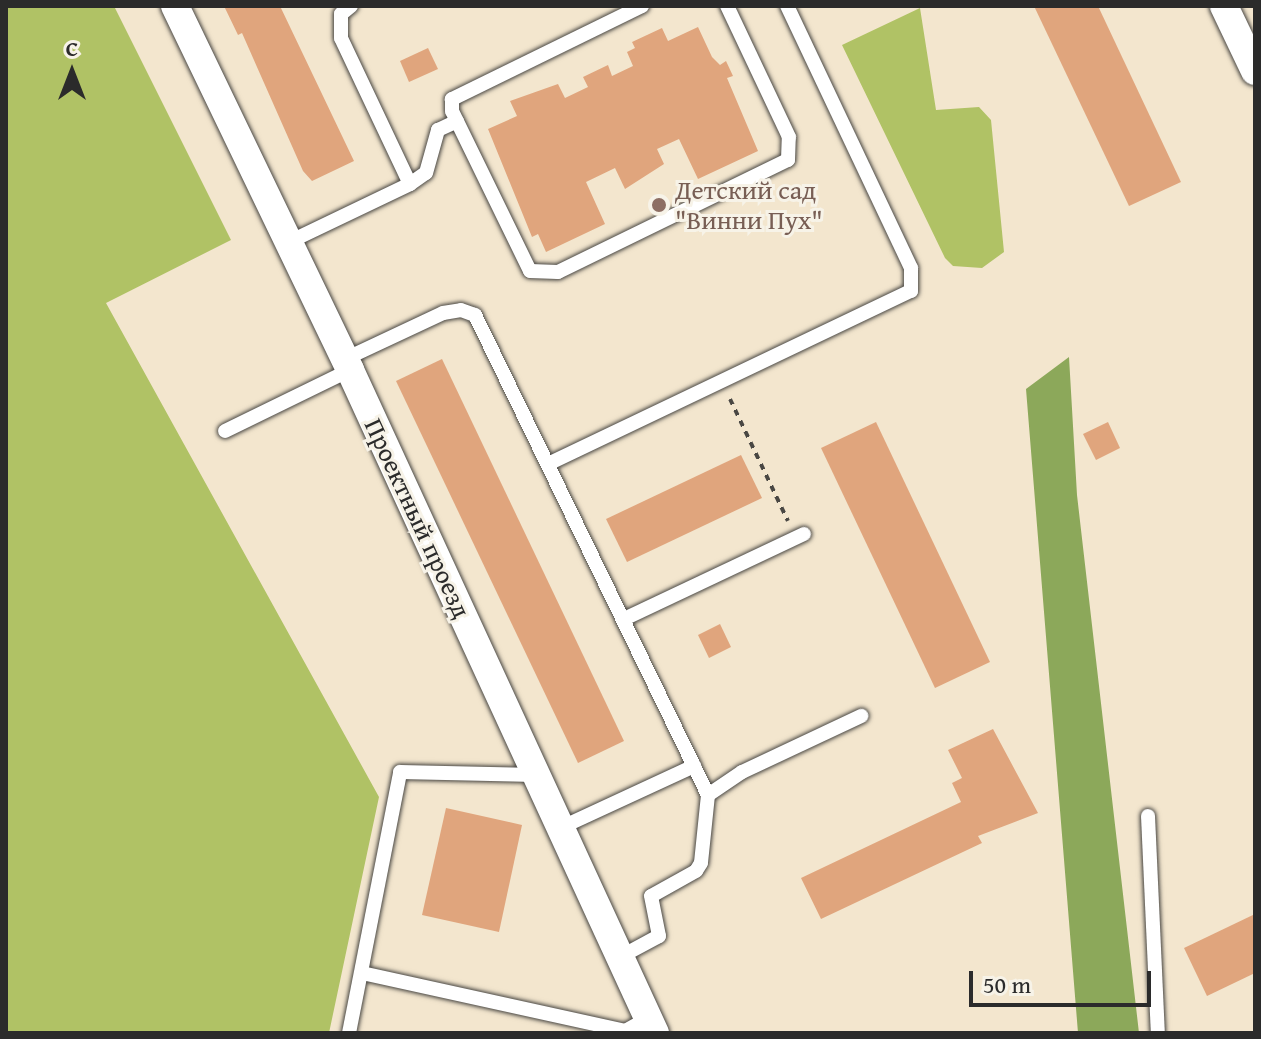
<!DOCTYPE html>
<html>
<head>
<meta charset="utf-8">
<style>
  body { margin:0 }
  #map { position:relative; width:1261px; height:1039px; overflow:hidden; background:#f3e6ce; font-family:"Gentium Book Plus",serif }
  div>[style] { position:absolute }
  .green>* { inset:0; background:#b0c265 }
  .forest>* { inset:0; background:#8ca85a }
  .building>* { inset:0; background:#e0a57d }
  .path>* { height:4px; margin-top:-2px; transform-origin:0; background:repeating-linear-gradient(90deg,#494743 0 6px,transparent 0 12px) }
  .roads { filter:drop-shadow(0 0 2px #494743) drop-shadow(0 0 2px #494743) }
  .lane>* { height:14px; margin:-7px; padding:0 7px; transform-origin:7px; border-radius:7px; background:#fff }
  .street>* { height:28px; margin:-14px; padding:0 14px; transform-origin:14px; border-radius:14px; background:#fff }
  .dots>* { width:22px; height:22px; translate:-50% -50%; box-sizing:border-box; border:4px solid #f7f3e8; border-radius:50% }
  span { translate:-50% -50%; white-space:nowrap; text-align:center; line-height:1.15; -webkit-text-stroke:6px #f7f3e8; paint-order:stroke }
  .education-label { font-size:26px; color:#785e54 }
  .left { translate:0 -50%; text-align:left }
  .street-label { font-size:26px; color:#2b2b2b }
  .frame { position:absolute; inset:0; border:8px solid #2b2b2b; pointer-events:none }
  .north { position:absolute; left:32px; top:32px; width:80px; height:80px; -webkit-text-stroke:6px #f7f3e8; paint-order:stroke; rotate:0deg; font-size:22px; font-weight:700; line-height:32px; text-align:center; color:#2b2b2b }
  .north::after { content:''; display:block; margin:auto; width:28px; height:36px; background:#2b2b2b; clip-path:polygon(50% 0,100% 100%,50% 72%,0 100%) }
  .scale { position:absolute; left:969px; top:971px; width:182px; height:36px; box-sizing:border-box; border:4px solid #2b2b2b; border-top:0; padding-left:10px; font-size:24px; line-height:28px; white-space:nowrap; color:#2b2b2b; -webkit-text-stroke:6px #f7f3e8; paint-order:stroke }
</style>
</head>
<body>
<div id="map">
  <div class="green">
    <i style="clip-path:polygon(11px 6px,114px 6px,231px 240px,106px 303px,379px 797px,329px 1033px,6px 1033px,6px 8px)"></i>
    <i style="clip-path:polygon(920px 8px,936px 110px,979px 107px,991px 120px,1004px 252px,982px 268px,953px 266px,945px 258px,842px 45px)"></i>
  </div>
  <div class="forest">
    <i style="clip-path:polygon(1069px 357px,1077px 495px,1139px 1033px,1078px 1033px,1026px 389px)"></i>
  </div>
  <div class="building">
    <i style="clip-path:polygon(224px 6px,280px 6px,354px 161px,312px 181px,303px 171px,242px 33px,238px 35px)"></i>
    <i style="clip-path:polygon(1034px 6px,1098px 6px,1181px 182px,1129px 206px)"></i>
    <i style="clip-path:polygon(698px 27px,712px 57px,720px 65px,726px 61px,733px 76px,727px 78px,758px 151px,698px 179px,679px 139px,657px 149px,664px 164px,625px 189px,615px 168px,586px 182px,605px 224px,546px 252px,538px 234px,532px 237px,488px 129px,517px 116px,510px 101px,558px 84px,565px 98px,588px 87px,583px 77px,608px 65px,612px 76px,633px 66px,627px 52px,635px 48px,632px 42px,662px 28px,668px 41px)"></i>
    <i style="clip-path:polygon(428px 48px,438px 69px,409px 82px,400px 61px)"></i>
    <i style="clip-path:polygon(442px 359px,624px 741px,578px 763px,396px 381px)"></i>
    <i style="clip-path:polygon(876px 422px,990px 662px,935px 688px,821px 448px)"></i>
    <i style="clip-path:polygon(1108px 422px,1120px 448px,1096px 460px,1083px 434px)"></i>
    <i style="clip-path:polygon(741px 455px,762px 498px,627px 562px,606px 519px)"></i>
    <i style="clip-path:polygon(720px 624px,731px 647px,709px 658px,698px 635px)"></i>
    <i style="clip-path:polygon(993px 729px,1038px 813px,978px 836px,982px 843px,821px 919px,801px 878px,961px 802px,952px 783px,962px 778px,948px 750px)"></i>
    <i style="clip-path:polygon(446px 808px,522px 825px,499px 932px,422px 915px)"></i>
    <i style="clip-path:polygon(1255px 914px,1255px 973px,1207px 996px,1184px 948px)"></i>
  </div>
  <div class="path">
    <i style="left:730px;top:399px;width:135px;rotate:64.6deg"></i>
  </div>
  <div class="roads">
    <div class="lane">
      <i style="left:642px;top:6px;width:212px;rotate:153.9deg"></i>
      <i style="left:452px;top:99px;width:12px;rotate:90deg"></i>
      <i style="left:452px;top:111px;width:178px;rotate:64deg"></i>
      <i style="left:530px;top:271px;width:28px;rotate:2deg"></i>
      <i style="left:558px;top:272px;width:256px;rotate:-26deg"></i>
      <i style="left:788px;top:160px;width:23px;rotate:-88deg"></i>
      <i style="left:789px;top:137px;width:145px;rotate:-115.3deg"></i>
      <i style="left:410px;top:184px;width:19px;rotate:-35deg"></i>
      <i style="left:426px;top:173px;width:45px;rotate:-74.4deg"></i>
      <i style="left:438px;top:130px;width:21px;rotate:-25deg"></i>
      <i style="left:289px;top:242px;width:134px;rotate:-25.6deg"></i>
      <i style="left:410px;top:184px;width:161px;rotate:-115.3deg"></i>
      <i style="left:341px;top:38px;width:24px;rotate:-90deg"></i>
      <i style="left:341px;top:14px;width:13px;rotate:-39deg"></i>
      <i style="left:345px;top:359px;width:108px;rotate:-25.1deg"></i>
      <i style="left:443px;top:313px;width:18px;rotate:-9deg"></i>
      <i style="left:461px;top:310px;width:15px;rotate:20deg"></i>
      <i style="left:475px;top:315px;width:534px;rotate:64.11deg"></i>
      <i style="left:708px;top:795px;width:68px;rotate:95.9deg"></i>
      <i style="left:701px;top:863px;width:9px;rotate:122deg"></i>
      <i style="left:696px;top:871px;width:51px;rotate:150.9deg"></i>
      <i style="left:651px;top:896px;width:41px;rotate:78.7deg"></i>
      <i style="left:659px;top:936px;width:44px;rotate:151.7deg"></i>
      <i style="left:225px;top:431px;width:139px;rotate:-26deg"></i>
      <i style="left:550px;top:463px;width:400px;rotate:-25.5deg"></i>
      <i style="left:911px;top:291px;width:23px;rotate:-90deg"></i>
      <i style="left:911px;top:268px;width:290px;rotate:-115.3deg"></i>
      <i style="left:624px;top:619px;width:199px;rotate:-25.3deg"></i>
      <i style="left:708px;top:795px;width:41px;rotate:-34.1deg"></i>
      <i style="left:742px;top:772px;width:132px;rotate:-25.2deg"></i>
      <i style="left:1148px;top:816px;width:217px;rotate:87.4deg"></i>
      <i style="left:560px;top:828px;width:148px;rotate:-24.8deg"></i>
      <i style="left:362px;top:973px;width:269px;rotate:12.4deg"></i>
      <i style="left:625px;top:1031px;width:26px;rotate:-29deg"></i>
      <i style="left:349px;top:1033px;width:266px;rotate:-78.9deg"></i>
      <i style="left:400px;top:772px;width:136px;rotate:1.3deg"></i>
    </div>
    <div class="street">
      <i style="left:175px;top:6px;width:404px;rotate:64.3deg"></i>
      <i style="left:350px;top:370px;width:730px;rotate:65.3deg"></i>
      <i style="left:1224px;top:6px;width:72px;rotate:64.5deg"></i>
    </div>
  </div>
  <div class="dots">
    <i style="left:659px;top:205px;background:#8d6e63"></i>
  </div>
  <div class="education-label">
    <span class="left" style="left:675px;top:205px">Детский сад<br>"Винни Пух"</span>
  </div>
  <div class="street-label">
    <span style="left:418px;top:518px;rotate:65deg">Проектный проезд</span>
  </div>
  <div class="frame"></div>
  <div class="north">С</div>
  <div class="scale">50 m</div>
</div>
</body>
</html>
